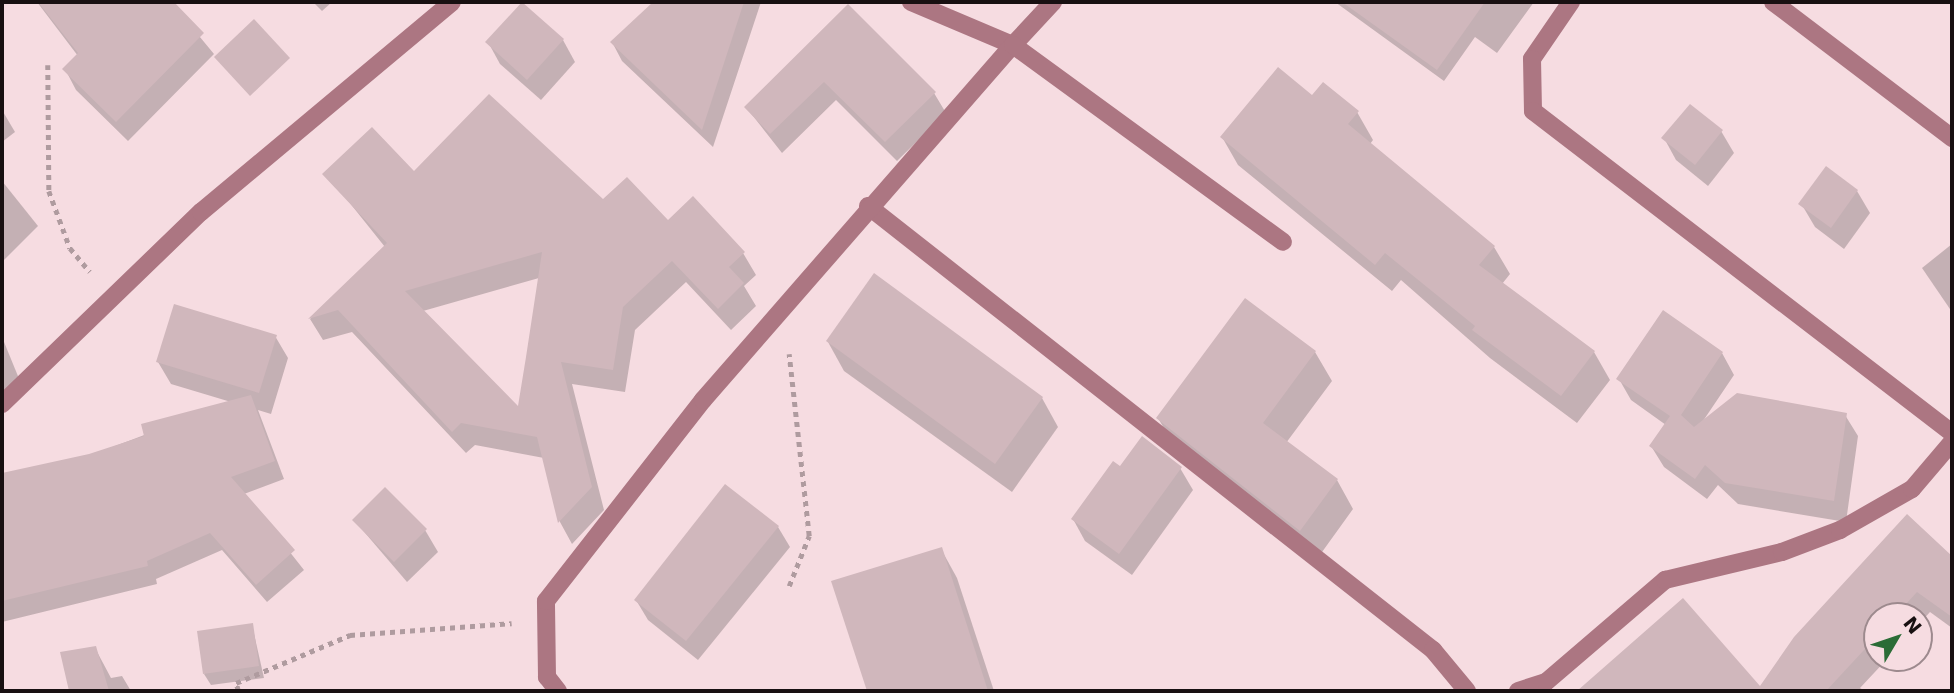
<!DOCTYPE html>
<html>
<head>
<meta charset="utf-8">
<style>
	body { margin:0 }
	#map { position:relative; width:1954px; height:693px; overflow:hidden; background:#f6dce1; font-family:"DejaVu Sans",sans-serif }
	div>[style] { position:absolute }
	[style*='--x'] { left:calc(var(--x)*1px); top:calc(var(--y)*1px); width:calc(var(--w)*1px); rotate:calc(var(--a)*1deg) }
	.shadow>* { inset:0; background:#0003 }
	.building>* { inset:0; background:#d0b7bc }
	.path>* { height:4.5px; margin-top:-2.25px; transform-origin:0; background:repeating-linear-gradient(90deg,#af9b9f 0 5px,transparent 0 10px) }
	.street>* { height:18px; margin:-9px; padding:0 9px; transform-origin:9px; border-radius:9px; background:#ac7682 }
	span { translate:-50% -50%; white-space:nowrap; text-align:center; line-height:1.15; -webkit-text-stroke:5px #f6dce1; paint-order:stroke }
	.frame { position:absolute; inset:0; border:4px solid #181011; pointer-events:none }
	.north { position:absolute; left:1863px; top:602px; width:70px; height:70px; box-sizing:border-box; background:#f6dce1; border:2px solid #9d8a8e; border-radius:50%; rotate:51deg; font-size:19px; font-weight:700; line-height:28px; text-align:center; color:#181011 }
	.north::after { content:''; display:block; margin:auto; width:24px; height:32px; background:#2b6c36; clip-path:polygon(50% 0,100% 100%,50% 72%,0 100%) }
</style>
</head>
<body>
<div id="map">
	<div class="shadow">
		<div style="clip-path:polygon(37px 2px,171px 2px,214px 54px,128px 141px,76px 90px,65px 69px,78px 56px)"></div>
		<div style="clip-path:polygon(313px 2px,332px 2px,322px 11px)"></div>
		<div style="clip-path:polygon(656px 2px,693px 2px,703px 13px,707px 2px,761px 2px,713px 147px,622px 61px,612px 42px)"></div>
		<div style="clip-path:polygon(1335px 2px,1534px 2px,1497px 53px,1475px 37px,1444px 81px)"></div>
		<div style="clip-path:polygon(848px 7px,934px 93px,946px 113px,897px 161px,836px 100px,782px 153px,746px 107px)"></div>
		<div style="clip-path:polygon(563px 40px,575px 62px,541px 100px,500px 64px,488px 42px)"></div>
		<div style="clip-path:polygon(1313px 98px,1357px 112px,1373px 140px,1370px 144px,1494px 247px,1510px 274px,1502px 284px,1594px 352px,1610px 380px,1577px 423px,1490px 358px,1401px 280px,1392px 291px,1238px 165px,1222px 137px)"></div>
		<div style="clip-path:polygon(2px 110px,15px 132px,2px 142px)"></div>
		<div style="clip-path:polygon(1721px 131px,1734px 153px,1708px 186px,1676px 160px,1664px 138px)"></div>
		<div style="clip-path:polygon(evenodd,414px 173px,603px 201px,743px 253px,756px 275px,744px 286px,756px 306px,731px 330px,686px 282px,635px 330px,625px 392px,572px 384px,604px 510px,572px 544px,560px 522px,544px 458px,475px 445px,466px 453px,352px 332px,323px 340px,310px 319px,385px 247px,341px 192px,414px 173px,539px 278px,519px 410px,423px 311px,539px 278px)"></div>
		<div style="clip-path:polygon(2px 181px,38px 226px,2px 262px)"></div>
		<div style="clip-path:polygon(1857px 191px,1870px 213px,1844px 249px,1815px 227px,1802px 205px)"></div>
		<div style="clip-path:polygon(1952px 244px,1952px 312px,1922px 268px)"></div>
		<div style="clip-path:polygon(275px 336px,288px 358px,271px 414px,258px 410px,284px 479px,244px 494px,304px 570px,267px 602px,222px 550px,156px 579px,157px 584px,2px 622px,2px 551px,8px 549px,2px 475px,89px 456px,231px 402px,171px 384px,158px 362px)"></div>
		<div style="clip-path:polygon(2px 337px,22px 386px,2px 395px)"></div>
		<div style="clip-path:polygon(828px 342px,1042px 398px,1058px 427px,1012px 492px,844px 371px)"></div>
		<div style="clip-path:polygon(1315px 352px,1332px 381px,1286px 443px,1337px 480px,1353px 509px,1317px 559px,1175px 447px,1158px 418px)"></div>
		<div style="clip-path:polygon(1722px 353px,1734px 375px,1703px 421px,1845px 415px,1858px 436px,1846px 522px,1738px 504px,1718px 485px,1707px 499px,1664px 467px,1651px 446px,1666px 425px,1631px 400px,1619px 379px)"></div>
		<div style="clip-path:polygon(1120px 468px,1180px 468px,1193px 490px,1132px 575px,1085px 541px,1073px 519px)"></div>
		<div style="clip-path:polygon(725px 486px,778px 527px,790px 547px,698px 660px,648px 620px,636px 600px)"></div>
		<div style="clip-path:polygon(1907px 517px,1952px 558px,1952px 628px,1930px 612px,1919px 624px,1919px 616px,1877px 616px,1877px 658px,1888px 658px,1860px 688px,1865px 691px,1611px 691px,1601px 673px,1759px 691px)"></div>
		<div style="clip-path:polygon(354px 520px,425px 530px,438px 552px,407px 582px)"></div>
		<div style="clip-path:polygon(941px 549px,957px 578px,994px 691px,868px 691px,833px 582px)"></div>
		<div style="clip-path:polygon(252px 625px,264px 678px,211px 685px,204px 674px)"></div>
		<div style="clip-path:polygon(95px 648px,111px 678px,122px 676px,131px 691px,71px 691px,62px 653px)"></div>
	</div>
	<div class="building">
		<div style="clip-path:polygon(38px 2px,174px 2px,204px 33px,116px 122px,62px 69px,78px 53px)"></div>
		<div style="clip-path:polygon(522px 2px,564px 39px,527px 80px,485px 42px)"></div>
		<div style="clip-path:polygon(653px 2px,744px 2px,702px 130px,610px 42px)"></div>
		<div style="clip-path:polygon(1342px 2px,1485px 2px,1437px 70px)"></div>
		<div style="clip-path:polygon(848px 4px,936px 92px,885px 142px,824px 82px,770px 134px,744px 107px)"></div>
		<div style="clip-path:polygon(254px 19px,290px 58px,250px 96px,214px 57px)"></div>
		<div style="clip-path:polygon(1278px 67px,1312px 95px,1323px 82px,1359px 111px,1348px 124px,1495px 246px,1479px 265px,1595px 351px,1561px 396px,1472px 330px,1475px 326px,1385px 253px,1375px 265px,1220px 137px)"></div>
		<div style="clip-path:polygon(evenodd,489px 94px,603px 199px,627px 177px,668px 220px,693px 196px,745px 252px,729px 267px,744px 283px,718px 309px,672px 261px,623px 307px,613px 370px,561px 362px,592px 487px,558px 523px,537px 437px,461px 423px,452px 432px,338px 310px,308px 319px,387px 243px,322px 174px,372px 127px,414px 171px,489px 94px,542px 252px,526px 357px,518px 406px,405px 291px,542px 252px)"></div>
		<div style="clip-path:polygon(1690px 104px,1723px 130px,1695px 165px,1661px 138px)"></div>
		<div style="clip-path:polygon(1826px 166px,1858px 190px,1831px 228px,1798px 204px)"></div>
		<div style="clip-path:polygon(874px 273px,1043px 397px,995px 464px,826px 341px)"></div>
		<div style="clip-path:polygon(1245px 298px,1316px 351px,1263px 423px,1338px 479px,1300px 531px,1156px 418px)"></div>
		<div style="clip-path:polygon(174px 304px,277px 335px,259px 393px,156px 362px)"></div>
		<div style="clip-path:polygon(1663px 310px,1723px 352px,1681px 415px,1694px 427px,1737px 393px,1847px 413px,1834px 501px,1725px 483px,1705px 465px,1695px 479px,1649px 446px,1670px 416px,1616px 379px)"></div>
		<div style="clip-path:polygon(251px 395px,275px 461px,231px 477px,295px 550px,256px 585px,210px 533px,147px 561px,148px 566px,2px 601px,2px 473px,89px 454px,144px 436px,141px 424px)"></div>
		<div style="clip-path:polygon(1142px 436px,1182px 467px,1119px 554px,1071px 519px,1113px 461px,1120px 466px)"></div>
		<div style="clip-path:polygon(725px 484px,779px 526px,686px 641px,634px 600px)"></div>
		<div style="clip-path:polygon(385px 487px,427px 529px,394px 562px,352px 520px)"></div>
		<div style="clip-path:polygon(1907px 514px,1952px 556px,1952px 617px,1917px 592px,1895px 616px,1877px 616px,1877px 636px,1826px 691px,1577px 691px,1683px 598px,1760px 686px,1794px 637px)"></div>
		<div style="clip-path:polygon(942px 547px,988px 691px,867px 691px,831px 581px)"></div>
		<div style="clip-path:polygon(253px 623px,259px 666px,203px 674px,197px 631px)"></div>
		<div style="clip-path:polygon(96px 646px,109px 691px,69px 691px,60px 652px)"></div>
	</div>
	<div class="path">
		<div style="--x:48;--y:65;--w:126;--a:89.5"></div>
		<div style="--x:49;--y:191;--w:61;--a:69.8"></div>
		<div style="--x:70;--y:248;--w:31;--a:50"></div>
		<div style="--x:789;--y:586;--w:54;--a:-68.2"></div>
		<div style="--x:809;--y:536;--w:183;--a:-96.3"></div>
		<div style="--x:238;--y:691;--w:8;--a:-104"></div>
		<div style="--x:236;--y:683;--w:124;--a:-22.8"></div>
		<div style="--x:350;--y:635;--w:162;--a:-4.2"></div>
	</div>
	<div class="street">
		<div style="--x:911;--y:2;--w:111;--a:22.9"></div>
		<div style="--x:1013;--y:45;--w:59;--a:-47.1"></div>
		<div style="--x:1571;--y:2;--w:69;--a:124.4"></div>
		<div style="--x:1532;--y:59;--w:52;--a:88.9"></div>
		<div style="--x:1533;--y:111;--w:528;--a:37.54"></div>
		<div style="--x:1773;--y:2;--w:225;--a:37.2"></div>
		<div style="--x:868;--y:206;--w:719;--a:38.16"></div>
		<div style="--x:1433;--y:650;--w:53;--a:50.3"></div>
		<div style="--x:2;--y:404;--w:277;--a:-44"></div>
		<div style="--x:201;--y:212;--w:327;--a:-39.9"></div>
		<div style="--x:558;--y:691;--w:18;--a:-128"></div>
		<div style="--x:547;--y:677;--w:76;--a:-90.8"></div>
		<div style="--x:546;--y:601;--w:255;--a:-52"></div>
		<div style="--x:703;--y:400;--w:471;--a:-48.9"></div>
		<div style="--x:1013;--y:45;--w:334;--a:36.1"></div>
		<div style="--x:1518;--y:691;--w:29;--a:-18"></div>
		<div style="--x:1546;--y:682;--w:157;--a:-40.6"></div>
		<div style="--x:1665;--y:580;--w:120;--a:-13.5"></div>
		<div style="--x:1782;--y:552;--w:62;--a:-20.8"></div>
		<div style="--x:1840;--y:530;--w:83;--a:-29.7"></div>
		<div style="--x:1912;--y:489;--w:62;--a:-49.6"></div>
	</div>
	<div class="frame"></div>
	<div class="north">N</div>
</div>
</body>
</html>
